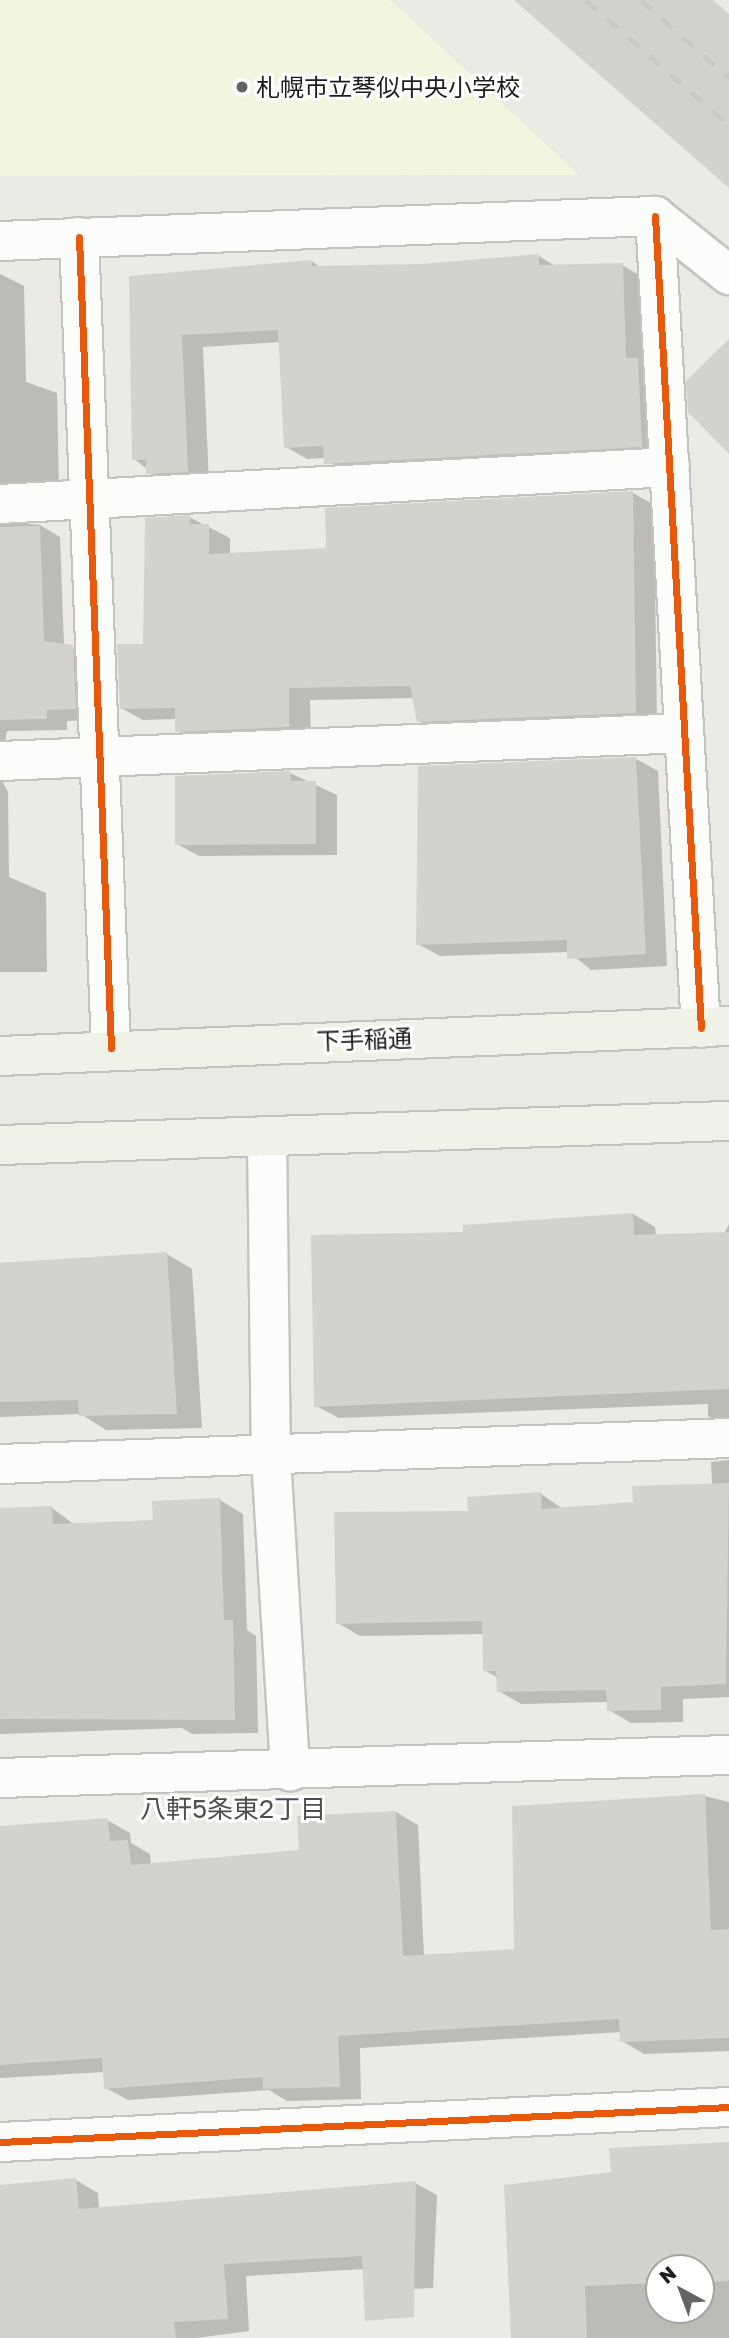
<!DOCTYPE html>
<html>
<head>
<meta charset="utf-8">
<style>
	body { margin:0 }
	#map { position:relative; width:729px; height:2338px; overflow:hidden; background:#ebeae4; font-family:"Golos Text","Noto Sans JP",sans-serif }
	div>[style] { position:absolute }
	[style*='--x'] { left:calc(var(--x)*1px); top:calc(var(--y)*1px); width:calc(var(--w)*1px); rotate:calc(var(--a)*1deg) }
	.education>* { inset:0; background:#f2f6de }
	.shadow>* { inset:0; background:#0003 }
	.building>* { inset:0; background:#d4d2cc }
	.roads { filter:drop-shadow(2px 0 #c3c3c0) drop-shadow(-2px 0 #c3c3c0) drop-shadow(0 2px #c3c3c0) drop-shadow(0 -2px #c3c3c0) }
	.street>* { height:38px; margin:-19px; padding:0 19px; transform-origin:19px; border-radius:19px; background:#fcfcfb }
	.secondary>* { height:38px; margin:-19px; padding:0 19px; transform-origin:19px; border-radius:19px; background:#f0f2e8 }
	.rail>* { height:5px; margin-top:-2.5px; transform-origin:0; background:repeating-linear-gradient(90deg,#c9c9c8 0 14px,transparent 0 28px) }
	.cycleway>* { height:7px; margin:-3.5px; padding:0 3.5px; transform-origin:3.5px; border-radius:3.5px; background:#e8590c }
	.dots>* { width:19px; height:19px; translate:-50% -50%; box-sizing:border-box; border:4px solid #fff; border-radius:50% }
	span { translate:-50% -50%; white-space:nowrap; text-align:center; line-height:1.15; -webkit-text-stroke:6px #fff; paint-order:stroke }
	.poi-label { font-size:24px; color:#1c1c1c }
	.left { translate:0 -50%; text-align:left }
	.street-label { font-size:24px; color:#1c1c1c }
	.neighbourhood-label { font-size:26px; color:#4f4f4f }
	.north { position:absolute; left:645px; top:2254px; width:70px; height:70px; box-sizing:border-box; background:#fff; border:2px solid #a4a4a4; border-radius:50%; rotate:319deg; font-size:19px; font-weight:700; line-height:28px; text-align:center; color:#1c1c1c }
	.north::after { content:''; display:block; margin:auto; width:24px; height:32px; background:#646462; clip-path:polygon(50% 0,100% 100%,50% 72%,0 100%) }
</style>
</head>
<body>
<div id="map">
	<div class="education">
		<div style="clip-path:polygon(0 0,390px 0,579px 175px,0 176px)"></div>
	</div>
	<div class="shadow">
		<div style="clip-path:polygon(539px 256px,557px 267px,622px 265px,644px 278px,663px 458px,347px 476px,325px 458px,307px 459px,286px 447px,280px 342px,203px 347px,209px 483px,169px 485px,134px 459px,131px 278px,311px 261px,322px 268px,421px 266px)"></div>
		<div style="clip-path:polygon(0 274px,24px 286px,26px 382px,57px 393px,59px 491px,0 515px)"></div>
		<div style="clip-path:polygon(633px 493px,654px 505px,657px 725px,441px 733px,419px 721px,414px 698px,310px 700px,311px 739px,198px 743px,177px 731px,177px 719px,143px 720px,121px 708px,189px 517px,230px 538px,230px 555px,328px 550px)"></div>
		<div style="clip-path:polygon(0 521px,40px 525px,60px 537px,64px 645px,93px 658px,96px 720px,67px 721px,67px 730px,7px 731px,0 770px)"></div>
		<div style="clip-path:polygon(636px 759px,658px 771px,667px 966px,591px 970px,569px 952px,440px 956px,418px 944px)"></div>
		<div style="clip-path:polygon(290px 773px,337px 795px,337px 855px,199px 856px,177px 844px)"></div>
		<div style="clip-path:polygon(0 777px,8px 792px,9px 877px,46px 893px,47px 972px,0 972px)"></div>
		<div style="clip-path:polygon(633px 1214px,655px 1227px,656px 1236px,724px 1234px,729px 1224px,729px 1428px,708px 1416px,708px 1404px,339px 1418px,316px 1406px,465px 1234px)"></div>
		<div style="clip-path:polygon(167px 1254px,192px 1269px,202px 1428px,106px 1430px,81px 1414px,0 1417px,0 1263px)"></div>
		<div style="clip-path:polygon(729px 1460px,729px 1697px,683px 1699px,683px 1722px,631px 1723px,609px 1710px,608px 1702px,521px 1704px,499px 1691px,498px 1678px,484px 1670px,484px 1634px,360px 1636px,338px 1623px,469px 1513px,541px 1494px,563px 1509px,635px 1503px,712px 1485px,711px 1462px)"></div>
		<div style="clip-path:polygon(220px 1500px,243px 1514px,247px 1630px,256px 1636px,258px 1733px,192px 1734px,182px 1728px,0 1734px,0 1509px,52px 1508px,75px 1525px,155px 1521px)"></div>
		<div style="clip-path:polygon(705px 1796px,729px 1802px,729px 2051px,644px 2054px,622px 2041px,621px 2032px,360px 2048px,361px 2099px,287px 2101px,269px 2090px,128px 2100px,106px 2088px,105px 2072px,0 2078px,0 1828px,107px 1820px,130px 1833px,131px 1843px,150px 1854px,151px 1865px,300px 1852px,396px 1812px,418px 1825px,424px 1957px,516px 1951px)"></div>
		<div style="clip-path:polygon(evenodd,729px 2155px,729px 2338px,513px 2338px,612px 2174px,729px 2155px,659px 2268px,701px 2268px,701px 2310px,659px 2310px,659px 2268px)"></div>
		<div style="clip-path:polygon(76px 2180px,98px 2193px,99px 2209px,415px 2183px,437px 2195px,433px 2288px,386px 2290px,364px 2269px,246px 2276px,249px 2331px,196px 2338px,0 2338px,0 2186px)"></div>
	</div>
	<div class="building">
		<div style="clip-path:polygon(514px 0,713px 0,729px 14px,729px 188px)"></div>
		<div style="clip-path:polygon(539px 254px,539px 265px,623px 263px,626px 358px,638px 358px,642px 447px,324px 464px,323px 446px,284px 448px,278px 330px,182px 335px,188px 472px,146px 474px,146px 460px,132px 460px,129px 276px,312px 260px,312px 266px,421px 264px)"></div>
		<div style="clip-path:polygon(729px 339px,729px 454px,688px 412px,686px 381px)"></div>
		<div style="clip-path:polygon(633px 491px,636px 713px,417px 722px,410px 686px,289px 688px,289px 727px,175px 732px,175px 708px,120px 709px,117px 644px,143px 644px,145px 518px,190px 515px,190px 524px,209px 524px,209px 554px,326px 548px,325px 508px)"></div>
		<div style="clip-path:polygon(40px 526px,44px 641px,73px 645px,76px 709px,47px 710px,47px 719px,0 720px,0 527px)"></div>
		<div style="clip-path:polygon(636px 757px,646px 954px,567px 959px,567px 940px,416px 945px,418px 766px)"></div>
		<div style="clip-path:polygon(290px 771px,291px 781px,316px 781px,316px 844px,175px 845px,175px 776px)"></div>
		<div style="clip-path:polygon(633px 1213px,634px 1235px,729px 1232px,729px 1389px,314px 1407px,311px 1235px,463px 1232px,463px 1225px)"></div>
		<div style="clip-path:polygon(167px 1252px,177px 1414px,79px 1416px,78px 1400px,0 1402px,0 1263px)"></div>
		<div style="clip-path:polygon(729px 1483px,726px 1684px,661px 1687px,661px 1710px,607px 1711px,606px 1690px,497px 1692px,496px 1671px,483px 1671px,482px 1621px,336px 1624px,334px 1512px,468px 1511px,467px 1497px,541px 1492px,542px 1509px,633px 1502px,632px 1486px)"></div>
		<div style="clip-path:polygon(220px 1498px,224px 1620px,233px 1620px,235px 1720px,0 1719px,0 1508px,52px 1506px,53px 1524px,153px 1520px,152px 1501px)"></div>
		<div style="clip-path:polygon(705px 1794px,711px 1930px,729px 1929px,729px 2038px,620px 2042px,619px 2019px,338px 2036px,340px 2087px,263px 2089px,263px 2077px,104px 2089px,102px 2058px,0 2065px,0 1826px,108px 1818px,110px 1841px,128px 1840px,131px 1865px,299px 1850px,297px 1816px,396px 1811px,403px 1956px,514px 1949px,512px 1806px)"></div>
		<div style="clip-path:polygon(729px 2142px,729px 2281px,701px 2282px,701px 2268px,659px 2268px,659px 2283px,585px 2286px,587px 2338px,511px 2338px,504px 2185px,611px 2172px,609px 2148px)"></div>
		<div style="clip-path:polygon(76px 2178px,79px 2209px,416px 2181px,414px 2317px,365px 2321px,362px 2256px,224px 2264px,228px 2319px,174px 2322px,176px 2338px,0 2338px,0 2185px)"></div>
	</div>
	<div class="roads">
		<div class="street">
			<div style="--x:655;--y:216;--w:813;--a:86.76"></div>
			<div style="--x:79;--y:237;--w:812;--a:87.74"></div>
			<div style="--x:0;--y:241;--w:655;--a:-2.19"></div>
			<div style="--x:655;--y:216;--w:95;--a:38.6"></div>
			<div style="--x:0;--y:504;--w:671;--a:-3.16"></div>
			<div style="--x:0;--y:761;--w:685;--a:-2.34"></div>
			<div style="--x:267;--y:1137;--w:320;--a:89.3"></div>
			<div style="--x:271;--y:1457;--w:315;--a:86.5"></div>
			<div style="--x:0;--y:1464;--w:729;--a:-2.04"></div>
			<div style="--x:0;--y:1778;--w:729;--a:-1.81"></div>
			<div style="--x:0;--y:2142;--w:730;--a:-2.75"></div>
		</div>
		<div class="secondary">
			<div style="--x:0;--y:1056;--w:730;--a:-2.36"></div>
			<div style="--x:0;--y:1145;--w:729;--a:-1.89"></div>
		</div>
	</div>
	<div class="rail">
		<div style="--x:586;--y:0;--w:190;--a:41.2"></div>
		<div style="--x:641;--y:0;--w:118;--a:41.6"></div>
	</div>
	<div class="cycleway">
		<div style="--x:655;--y:216;--w:813;--a:86.76"></div>
		<div style="--x:79;--y:237;--w:812;--a:87.74"></div>
		<div style="--x:0;--y:2142;--w:730;--a:-2.75"></div>
	</div>
	<div class="dots">
		<div style="left:242px;top:87px;background:#646462"></div>
	</div>
	<div class="poi-label">
		<span class="left" style="left:256px;top:87px">札幌市立琴似中央小学校</span>
	</div>
	<div class="street-label">
		<span style="left:364px;top:1039px;rotate:-2deg">下手稲通</span>
	</div>
	<div class="neighbourhood-label">
		<span style="left:233px;top:1809px">八軒5条東2丁目</span>
	</div>
	<div class="north">N</div>
</div>
</body>
</html>
